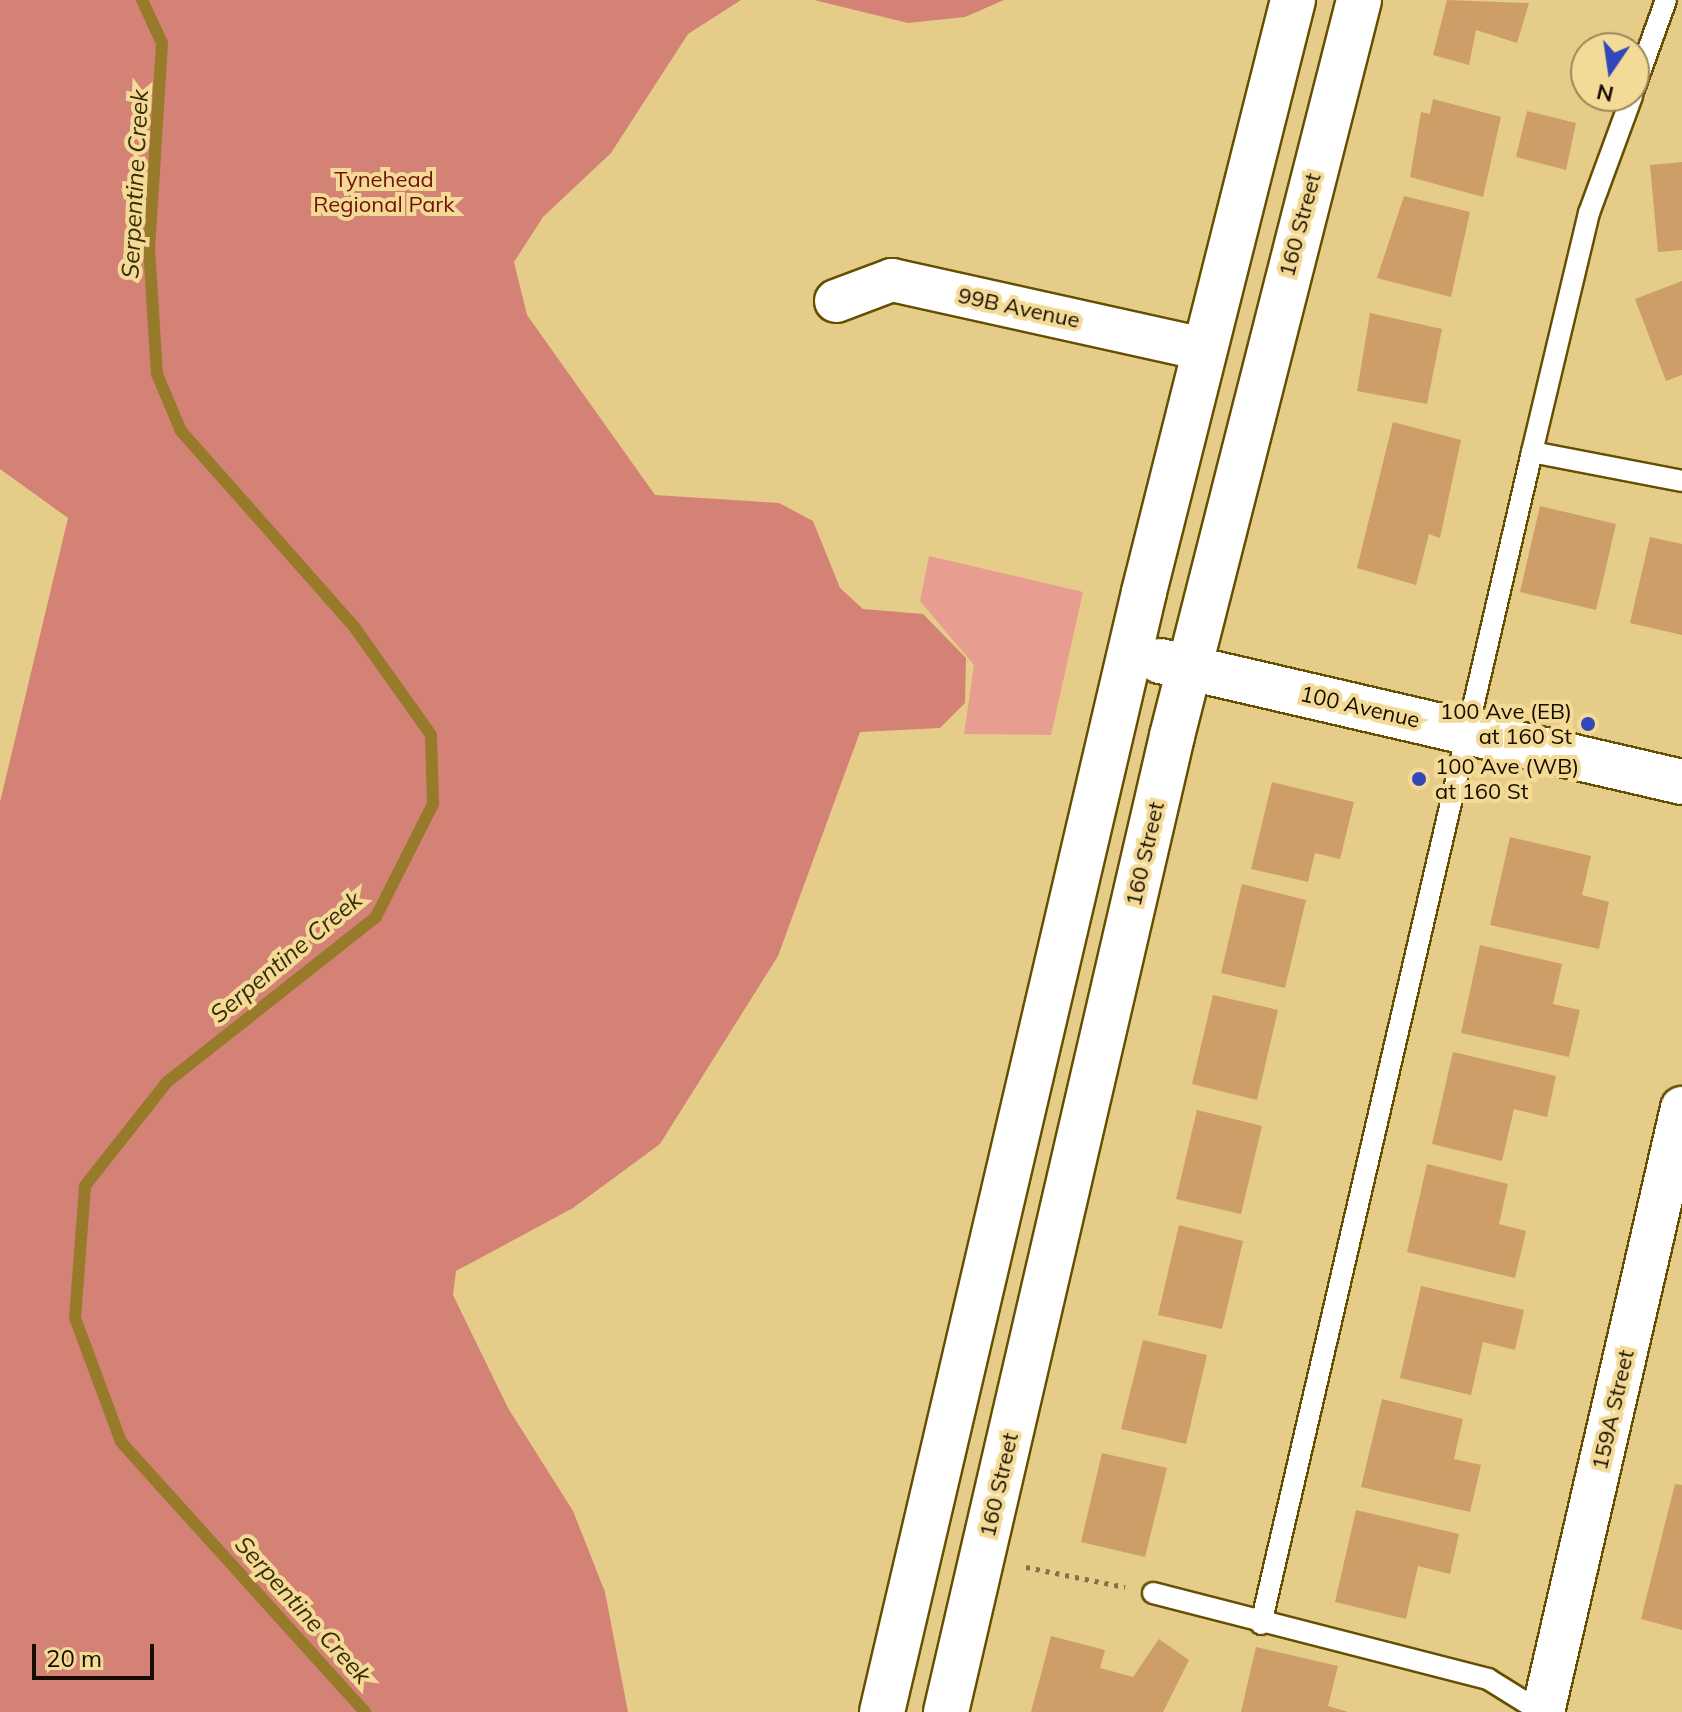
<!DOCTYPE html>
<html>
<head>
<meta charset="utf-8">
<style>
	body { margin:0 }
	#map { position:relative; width:1682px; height:1712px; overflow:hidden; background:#e6cc89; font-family:Mulish,sans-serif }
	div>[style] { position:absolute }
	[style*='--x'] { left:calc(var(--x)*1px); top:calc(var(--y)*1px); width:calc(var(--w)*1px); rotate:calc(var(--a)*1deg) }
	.green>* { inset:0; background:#e89d91 }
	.forest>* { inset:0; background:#d48276 }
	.stream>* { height:12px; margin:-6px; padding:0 6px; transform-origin:6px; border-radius:6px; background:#977b2b }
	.building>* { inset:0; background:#cd9e68 }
	.path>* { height:5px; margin-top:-2.5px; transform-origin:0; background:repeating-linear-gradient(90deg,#837148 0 4px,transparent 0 10px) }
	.roads { filter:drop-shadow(2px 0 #664f00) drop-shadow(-2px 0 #664f00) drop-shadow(0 2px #664f00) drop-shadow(0 -2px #664f00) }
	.lane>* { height:20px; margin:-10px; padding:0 10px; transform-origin:10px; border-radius:10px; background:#fff }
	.street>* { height:42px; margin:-21px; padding:0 21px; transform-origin:21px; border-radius:21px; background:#fff }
	.secondary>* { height:44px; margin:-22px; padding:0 22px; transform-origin:22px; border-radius:22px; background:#fff }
	.dots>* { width:22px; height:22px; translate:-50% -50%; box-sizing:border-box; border:4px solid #f3da96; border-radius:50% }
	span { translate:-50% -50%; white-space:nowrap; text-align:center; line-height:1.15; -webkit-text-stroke:8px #f3da96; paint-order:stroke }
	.park-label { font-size:22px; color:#74110a }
	.street-label { font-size:22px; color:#160d00 }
	.poi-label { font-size:22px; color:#160d00 }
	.right { translate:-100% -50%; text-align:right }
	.left { translate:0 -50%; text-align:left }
	.water-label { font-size:24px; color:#382c08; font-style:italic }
	.north { position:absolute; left:1570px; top:32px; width:80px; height:80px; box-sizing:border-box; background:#f3da96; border:2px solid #9b885a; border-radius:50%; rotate:193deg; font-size:22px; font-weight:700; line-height:32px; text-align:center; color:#160d00 }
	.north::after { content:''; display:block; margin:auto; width:28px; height:36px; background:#3248b9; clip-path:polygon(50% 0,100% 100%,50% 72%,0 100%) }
	.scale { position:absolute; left:32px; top:1644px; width:122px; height:36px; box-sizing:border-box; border:4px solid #160d00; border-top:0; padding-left:10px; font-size:24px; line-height:28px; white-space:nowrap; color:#160d00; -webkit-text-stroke:6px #f3da96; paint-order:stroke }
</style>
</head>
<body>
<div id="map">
	<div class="green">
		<div style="clip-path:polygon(929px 556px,1083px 592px,1051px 735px,964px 734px,974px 665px,920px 601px)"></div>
	</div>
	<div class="forest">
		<div style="clip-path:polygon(0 0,741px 0,688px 34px,611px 153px,543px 217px,514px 262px,527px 315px,655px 495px,779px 503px,813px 521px,840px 588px,863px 609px,923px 614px,966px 658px,965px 703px,940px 728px,860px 732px,778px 956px,660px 1144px,573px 1208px,456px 1271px,453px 1295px,508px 1408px,573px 1511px,605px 1592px,628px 1712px,0 1712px,0 802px,68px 518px,0 469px)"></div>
		<div style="clip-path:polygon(814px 0,1004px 0,965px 17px,908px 23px)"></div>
	</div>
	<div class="stream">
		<div style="--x:142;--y:0;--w:47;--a:65.1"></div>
		<div style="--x:162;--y:43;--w:204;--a:93.6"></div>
		<div style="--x:149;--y:247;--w:127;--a:86.4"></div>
		<div style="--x:157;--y:374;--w:62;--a:67.2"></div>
		<div style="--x:181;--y:431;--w:263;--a:48.5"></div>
		<div style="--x:355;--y:628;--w:131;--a:54.6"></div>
		<div style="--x:431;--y:735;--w:69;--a:88.3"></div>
		<div style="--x:433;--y:804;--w:127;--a:116.8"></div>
		<div style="--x:376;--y:917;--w:266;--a:141.7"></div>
		<div style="--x:167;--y:1082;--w:132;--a:128.3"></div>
		<div style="--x:85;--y:1186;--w:132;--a:94.3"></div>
		<div style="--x:75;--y:1318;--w:132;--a:69.6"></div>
		<div style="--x:121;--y:1442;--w:364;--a:47.9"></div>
	</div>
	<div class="building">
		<div style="clip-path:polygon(1447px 0,1529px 3px,1517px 43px,1476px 30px,1469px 65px,1433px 55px)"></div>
		<div style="clip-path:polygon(1433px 99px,1501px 117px,1483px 197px,1410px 177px,1421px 112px,1430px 114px)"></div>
		<div style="clip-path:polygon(1527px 111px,1576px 123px,1566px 170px,1516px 157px)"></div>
		<div style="clip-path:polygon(1682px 162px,1682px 250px,1658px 252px,1650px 165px)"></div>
		<div style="clip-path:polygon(1404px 196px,1470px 212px,1451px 297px,1377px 278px)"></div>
		<div style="clip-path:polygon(1682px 281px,1682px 375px,1666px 381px,1635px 299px)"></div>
		<div style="clip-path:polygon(1370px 313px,1442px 329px,1427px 404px,1357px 391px)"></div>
		<div style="clip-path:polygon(1393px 422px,1461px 440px,1440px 538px,1429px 534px,1416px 585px,1357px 568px)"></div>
		<div style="clip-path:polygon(1540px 506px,1616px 524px,1596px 610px,1520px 592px)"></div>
		<div style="clip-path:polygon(1650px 537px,1682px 544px,1682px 635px,1630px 623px)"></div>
		<div style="clip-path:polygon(1272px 782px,1354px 802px,1340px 859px,1315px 853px,1308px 882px,1251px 869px)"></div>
		<div style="clip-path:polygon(1510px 837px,1591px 856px,1582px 895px,1609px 902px,1599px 949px,1490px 925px)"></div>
		<div style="clip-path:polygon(1242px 884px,1306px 900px,1285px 988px,1221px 973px)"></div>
		<div style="clip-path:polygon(1480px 945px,1562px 964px,1553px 1004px,1580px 1010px,1569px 1057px,1461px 1033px)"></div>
		<div style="clip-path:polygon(1213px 995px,1278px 1010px,1257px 1100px,1192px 1084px)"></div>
		<div style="clip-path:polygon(1453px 1052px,1556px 1076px,1547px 1117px,1514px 1109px,1502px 1161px,1432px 1144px)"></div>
		<div style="clip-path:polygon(1197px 1110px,1262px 1126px,1241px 1214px,1176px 1199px)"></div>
		<div style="clip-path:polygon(1427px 1164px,1508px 1184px,1499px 1224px,1526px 1231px,1515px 1278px,1407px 1252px)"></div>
		<div style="clip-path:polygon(1179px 1225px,1243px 1241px,1222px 1329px,1158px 1315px)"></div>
		<div style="clip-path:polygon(1421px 1286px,1524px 1310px,1515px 1350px,1483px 1342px,1471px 1395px,1400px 1378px)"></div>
		<div style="clip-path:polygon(1143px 1340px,1207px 1355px,1186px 1444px,1121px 1429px)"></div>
		<div style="clip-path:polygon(1382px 1399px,1463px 1419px,1454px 1459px,1481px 1465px,1470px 1512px,1361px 1487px)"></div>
		<div style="clip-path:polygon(1102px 1453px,1167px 1468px,1145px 1557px,1081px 1542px)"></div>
		<div style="clip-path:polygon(1675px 1484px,1682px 1485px,1682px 1630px,1641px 1619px)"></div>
		<div style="clip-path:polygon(1356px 1510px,1459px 1534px,1450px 1574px,1418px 1566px,1406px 1619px,1335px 1602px)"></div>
		<div style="clip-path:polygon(1051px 1636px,1105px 1650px,1100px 1668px,1133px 1677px,1159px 1639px,1189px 1660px,1163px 1712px,1031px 1712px)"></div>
		<div style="clip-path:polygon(1256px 1647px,1338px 1666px,1328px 1706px,1348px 1712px,1241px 1712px)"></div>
	</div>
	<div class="path">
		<div style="--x:1026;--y:1567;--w:101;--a:11.4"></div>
	</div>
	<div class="roads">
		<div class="lane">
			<div style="--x:1634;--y:89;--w:95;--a:-70.2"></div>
			<div style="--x:1532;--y:452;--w:246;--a:-76.6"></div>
			<div style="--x:1589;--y:213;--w:125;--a:-69.8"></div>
			<div style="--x:1153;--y:1593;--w:346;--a:14.4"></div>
			<div style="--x:1488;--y:1679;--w:62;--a:31.9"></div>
			<div style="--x:1261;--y:1624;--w:1203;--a:-76.98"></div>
			<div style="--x:1532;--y:452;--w:153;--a:10.9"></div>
		</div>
		<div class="street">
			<div style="--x:836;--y:301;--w:60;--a:-20.6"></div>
			<div style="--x:892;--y:280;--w:320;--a:12.5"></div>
			<div style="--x:1543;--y:1712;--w:620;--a:-77.04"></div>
		</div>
		<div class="secondary">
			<div style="--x:1160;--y:661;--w:536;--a:13.05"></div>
			<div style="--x:882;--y:1712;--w:1150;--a:-76.83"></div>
			<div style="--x:1144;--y:592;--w:610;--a:-75.87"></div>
			<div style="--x:946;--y:1712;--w:1002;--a:-76.96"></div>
			<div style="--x:1172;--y:736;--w:759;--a:-75.74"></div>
		</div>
	</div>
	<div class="dots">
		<div style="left:1588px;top:724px;background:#3248b9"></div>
		<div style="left:1419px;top:779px;background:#3248b9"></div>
	</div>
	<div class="park-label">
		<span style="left:384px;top:192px">Tynehead<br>Regional Park</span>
	</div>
	<div class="street-label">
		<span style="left:1300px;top:225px;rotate:-75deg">160 Street</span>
		<span style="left:1019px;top:308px;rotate:12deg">99B Avenue</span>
		<span style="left:1360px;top:707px;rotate:13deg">100 Avenue</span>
		<span style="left:1145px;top:854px;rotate:-77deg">160 Street</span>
		<span style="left:1613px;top:1410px;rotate:-77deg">159A Street</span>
		<span style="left:999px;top:1485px;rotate:-77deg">160 Street</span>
	</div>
	<div class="poi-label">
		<span class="right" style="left:1572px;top:724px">100 Ave (EB)<br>at 160 St</span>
		<span class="left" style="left:1435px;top:779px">100 Ave (WB)<br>at 160 St</span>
	</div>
	<div class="water-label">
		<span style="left:135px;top:184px;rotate:-87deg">Serpentine Creek</span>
		<span style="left:286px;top:957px;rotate:-40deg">Serpentine Creek</span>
		<span style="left:303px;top:1610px;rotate:48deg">Serpentine Creek</span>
	</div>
	<div class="north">N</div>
	<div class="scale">20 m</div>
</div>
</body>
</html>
